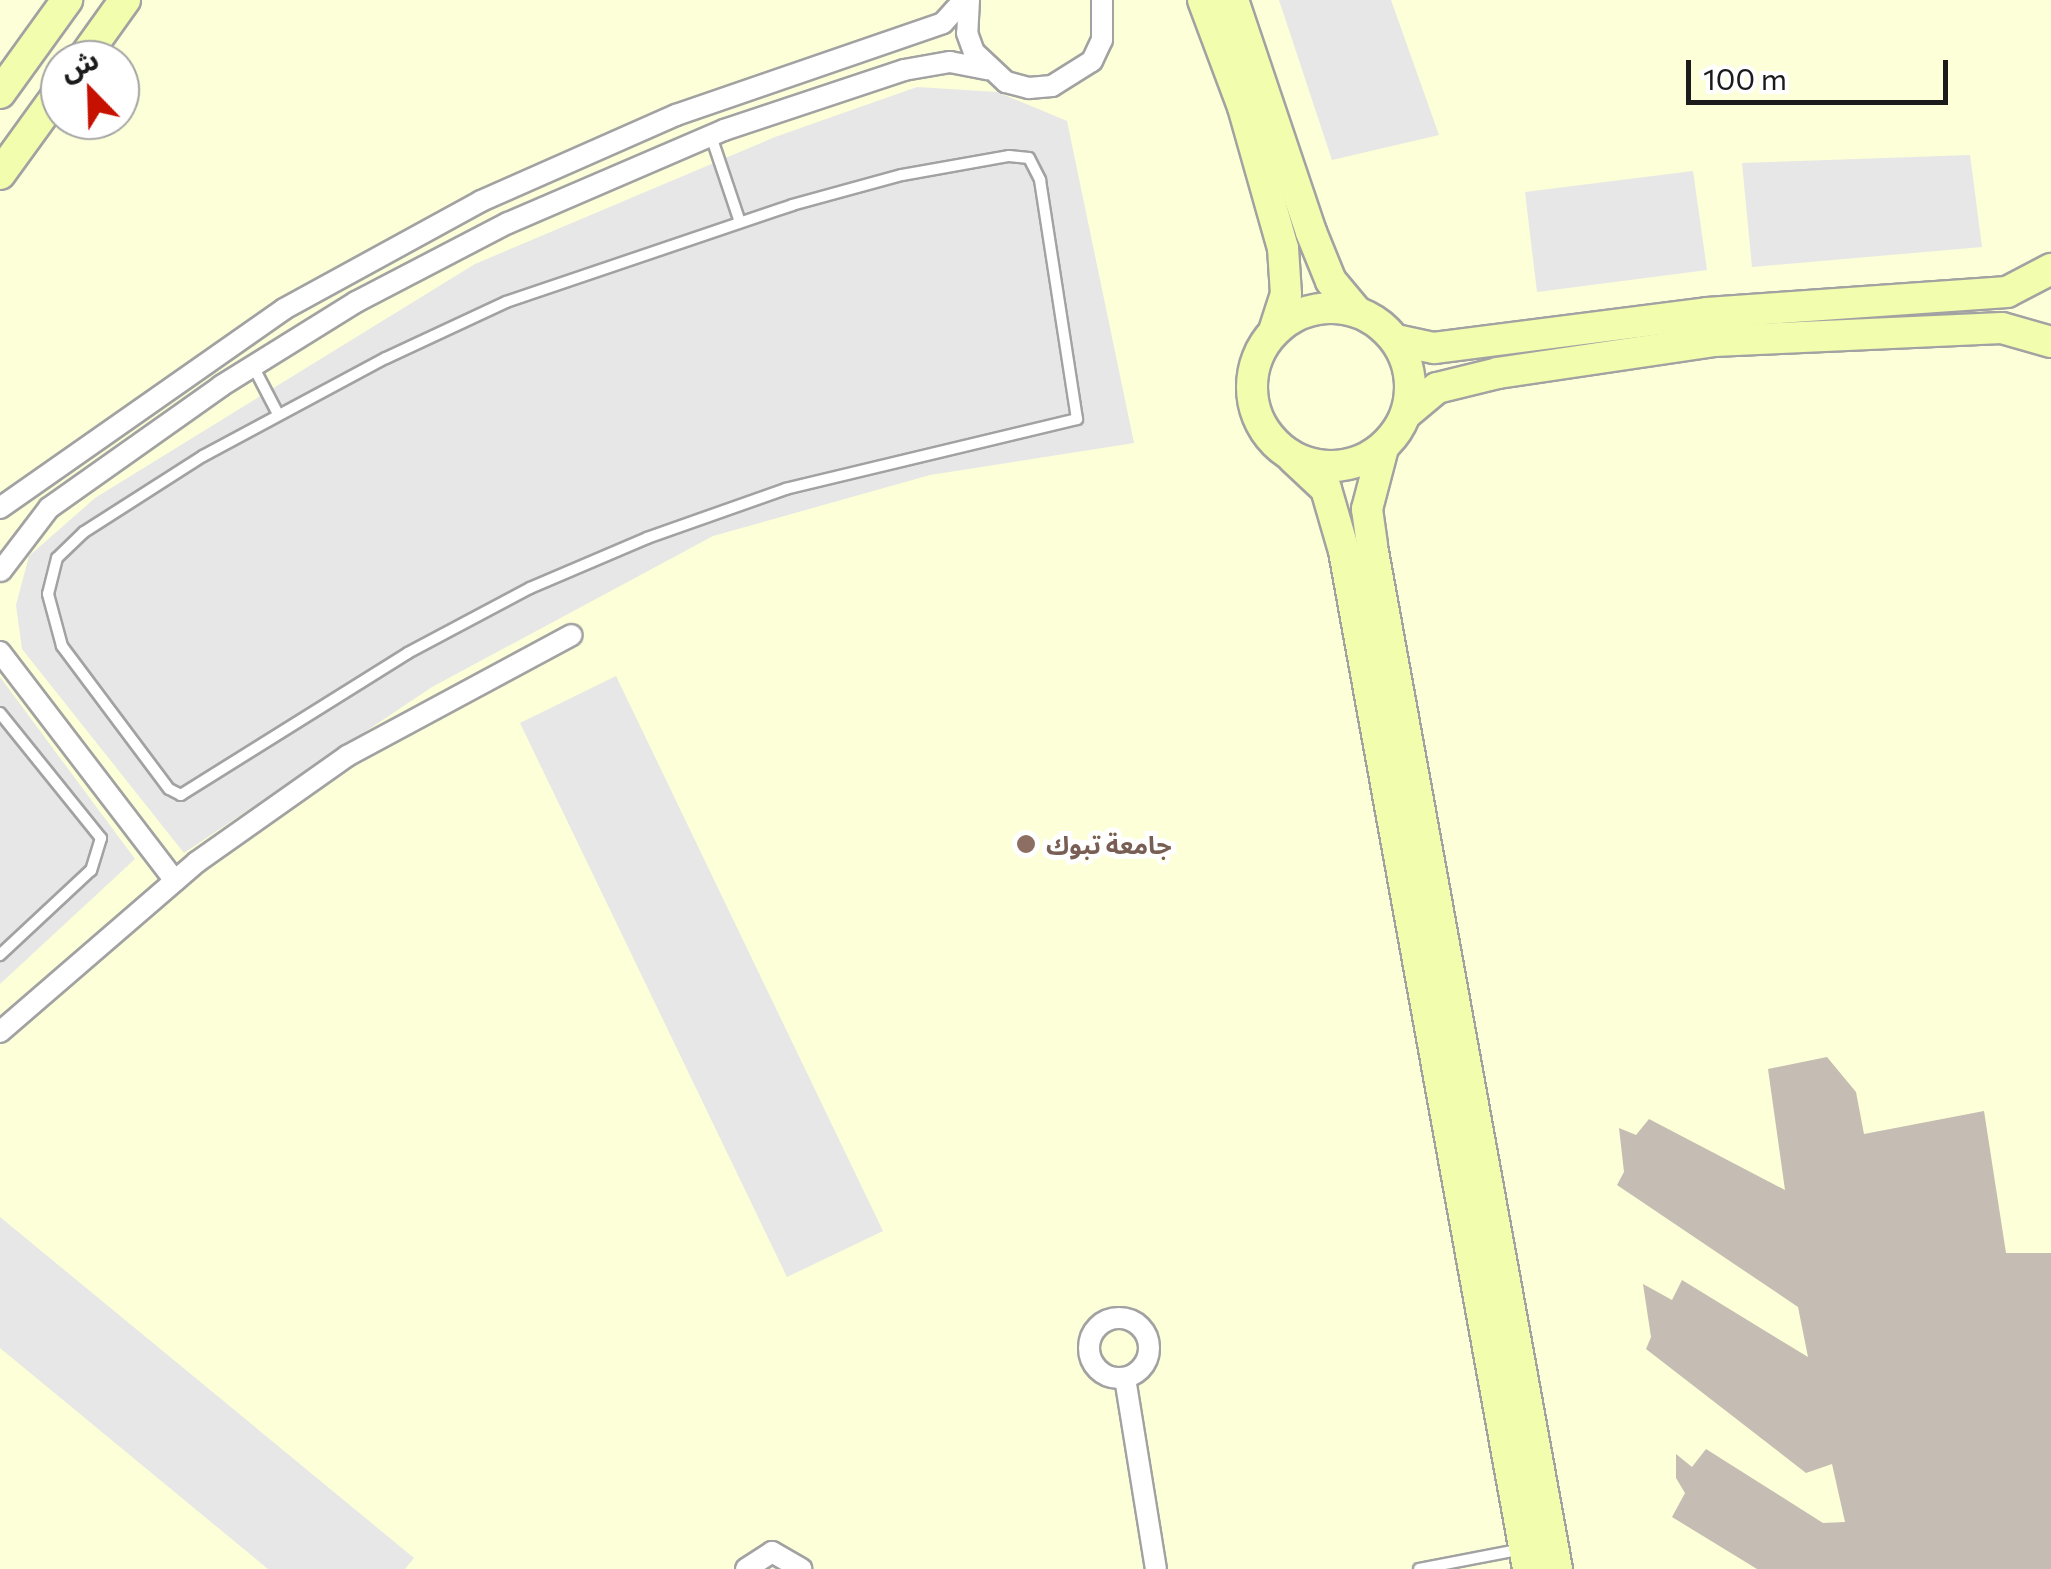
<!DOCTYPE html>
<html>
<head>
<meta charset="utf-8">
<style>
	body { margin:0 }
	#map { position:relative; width:2051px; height:1569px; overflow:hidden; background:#edeadf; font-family:Commissioner,"Noto Sans Arabic",sans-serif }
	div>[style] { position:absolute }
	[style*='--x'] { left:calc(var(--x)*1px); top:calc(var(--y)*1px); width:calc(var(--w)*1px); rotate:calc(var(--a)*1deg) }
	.education>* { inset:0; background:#fcffd7 }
	.parking>* { inset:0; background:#e7e7e7 }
	.building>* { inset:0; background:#c5bcb3 }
	.roads { filter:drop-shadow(2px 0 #a2a2a2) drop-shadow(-2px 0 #a2a2a2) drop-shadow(0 2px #a2a2a2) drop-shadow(0 -2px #a2a2a2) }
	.lane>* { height:10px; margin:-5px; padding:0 5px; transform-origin:5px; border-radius:5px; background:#fff }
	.street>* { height:20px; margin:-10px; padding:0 10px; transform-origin:10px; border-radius:10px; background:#fff }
	.street>.ring { margin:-10px; padding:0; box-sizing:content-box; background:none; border:20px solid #fff; border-radius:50% }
	.secondary>* { height:30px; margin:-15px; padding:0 15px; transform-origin:15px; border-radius:15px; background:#f2fdae }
	.secondary>.ring { margin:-15px; padding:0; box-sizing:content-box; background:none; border:30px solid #f2fdae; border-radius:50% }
	.dots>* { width:28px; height:28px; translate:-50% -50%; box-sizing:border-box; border:5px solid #fff; border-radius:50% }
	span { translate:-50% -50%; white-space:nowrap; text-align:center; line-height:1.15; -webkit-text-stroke:10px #fff; paint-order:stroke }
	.education-label { font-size:25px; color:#785e54; font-weight:700 }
	.left { translate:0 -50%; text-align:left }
	.north { position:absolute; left:40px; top:40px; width:100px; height:100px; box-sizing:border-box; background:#fff; border:2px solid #a4a4a4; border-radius:50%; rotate:337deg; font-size:28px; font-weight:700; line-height:40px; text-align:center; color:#1b1b1b }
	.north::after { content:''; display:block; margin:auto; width:35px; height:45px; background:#c61000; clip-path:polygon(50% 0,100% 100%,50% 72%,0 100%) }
	.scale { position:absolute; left:1686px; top:60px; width:262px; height:45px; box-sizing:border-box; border:5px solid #1b1b1b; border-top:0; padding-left:12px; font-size:30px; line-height:35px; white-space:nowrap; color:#1b1b1b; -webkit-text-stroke:8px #fff; paint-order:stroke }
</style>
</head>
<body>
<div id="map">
	<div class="education">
		<div style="clip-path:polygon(evenodd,0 0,2051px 0,2051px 1569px,0 1569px,0 0,60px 60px,120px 60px,120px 120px,60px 120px,60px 60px)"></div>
	</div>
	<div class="parking">
		<div style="clip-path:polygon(1279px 0,1391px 0,1439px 135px,1332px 160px)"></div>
		<div style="clip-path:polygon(917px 87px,997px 92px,1067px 121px,1134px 443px,930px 475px,713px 536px,432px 687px,184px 853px,22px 649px,16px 605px,29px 556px,95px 498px,475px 264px,775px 137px)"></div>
		<div style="clip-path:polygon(1970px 155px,1982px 247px,1752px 267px,1742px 163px)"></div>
		<div style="clip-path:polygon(1693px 171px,1707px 270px,1537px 292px,1525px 192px)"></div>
		<div style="clip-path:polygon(616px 676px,883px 1231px,787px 1277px,520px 723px)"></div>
		<div style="clip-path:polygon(0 677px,135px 859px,0 984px)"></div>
		<div style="clip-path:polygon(0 1217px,414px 1558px,405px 1569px,268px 1569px,0 1348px)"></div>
	</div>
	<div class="building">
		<div style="clip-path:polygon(1827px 1057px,1856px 1092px,1864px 1134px,1984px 1111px,2006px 1253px,2051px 1253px,2051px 1569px,1757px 1569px,1672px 1517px,1685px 1493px,1676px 1478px,1676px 1454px,1692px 1467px,1706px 1449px,1823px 1523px,1845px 1522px,1832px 1464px,1806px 1473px,1646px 1349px,1651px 1337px,1643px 1284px,1672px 1300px,1682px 1280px,1808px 1357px,1798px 1307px,1617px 1185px,1624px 1172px,1619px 1128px,1636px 1135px,1649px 1119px,1785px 1190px,1768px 1069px)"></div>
	</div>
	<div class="roads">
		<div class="lane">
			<div style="--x:711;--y:136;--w:91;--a:71.4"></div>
			<div style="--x:1009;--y:156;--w:20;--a:6"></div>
			<div style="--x:1029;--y:158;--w:25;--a:63"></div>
			<div style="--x:1040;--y:180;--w:242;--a:81.2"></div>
			<div style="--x:1077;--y:419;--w:299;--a:166.5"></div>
			<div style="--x:786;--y:489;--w:147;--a:160.6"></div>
			<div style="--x:647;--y:538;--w:127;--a:156.9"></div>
			<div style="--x:530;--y:588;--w:138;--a:152"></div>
			<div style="--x:408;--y:653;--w:268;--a:148"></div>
			<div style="--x:181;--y:795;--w:13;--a:-153"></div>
			<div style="--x:169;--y:789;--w:179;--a:-126.8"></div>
			<div style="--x:62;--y:646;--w:54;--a:-105.1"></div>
			<div style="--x:48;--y:594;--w:37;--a:-76"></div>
			<div style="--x:57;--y:558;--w:37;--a:-44"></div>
			<div style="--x:84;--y:532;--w:141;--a:-32.6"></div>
			<div style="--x:203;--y:456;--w:208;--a:-28.2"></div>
			<div style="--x:386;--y:358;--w:132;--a:-25"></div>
			<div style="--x:506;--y:302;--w:302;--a:-18.7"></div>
			<div style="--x:792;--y:205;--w:114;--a:-15.3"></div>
			<div style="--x:902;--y:175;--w:109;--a:-10.1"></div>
			<div style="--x:253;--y:366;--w:54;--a:62.5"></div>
			<div style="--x:0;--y:713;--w:161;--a:51.1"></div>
			<div style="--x:101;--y:838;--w:34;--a:107"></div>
			<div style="--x:91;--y:870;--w:125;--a:137"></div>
			<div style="--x:1419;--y:1569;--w:106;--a:-10.9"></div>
		</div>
		<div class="street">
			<div style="--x:969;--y:0;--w:33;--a:93"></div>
			<div style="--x:967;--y:33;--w:20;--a:70"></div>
			<div style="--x:974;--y:52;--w:44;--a:43.2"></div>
			<div style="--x:1006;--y:82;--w:24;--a:15"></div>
			<div style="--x:1029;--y:88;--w:23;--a:-5"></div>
			<div style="--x:1052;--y:86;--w:47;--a:-32"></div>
			<div style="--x:1092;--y:61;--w:23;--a:-65"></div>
			<div style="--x:1102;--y:40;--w:40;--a:-90"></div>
			<div style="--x:0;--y:508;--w:347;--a:-35"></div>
			<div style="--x:284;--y:309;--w:225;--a:-28.7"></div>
			<div style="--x:481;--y:201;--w:213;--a:-23.8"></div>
			<div style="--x:676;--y:115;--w:282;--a:-19"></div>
			<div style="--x:943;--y:23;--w:31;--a:-48"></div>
			<div style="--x:1;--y:571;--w:79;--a:-52.7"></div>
			<div style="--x:49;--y:508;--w:211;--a:-35.3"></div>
			<div style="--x:221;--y:386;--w:159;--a:-31.9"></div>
			<div style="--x:356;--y:302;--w:171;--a:-27.5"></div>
			<div style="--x:508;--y:223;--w:235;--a:-23.3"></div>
			<div style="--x:724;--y:130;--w:190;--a:-18.4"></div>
			<div style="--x:904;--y:70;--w:47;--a:-9.9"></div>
			<div style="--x:950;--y:62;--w:38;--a:11"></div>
			<div style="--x:0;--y:652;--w:288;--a:52.6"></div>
			<div style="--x:0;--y:1032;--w:260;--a:-40.8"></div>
			<div style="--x:197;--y:862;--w:184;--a:-35.2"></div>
			<div style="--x:347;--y:756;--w:255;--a:-28.3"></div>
			<div class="ring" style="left:1089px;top:1318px;width:40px;height:40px"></div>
			<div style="--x:1125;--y:1378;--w:193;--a:80.8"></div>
			<div style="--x:746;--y:1569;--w:31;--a:-33"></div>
			<div style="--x:772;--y:1552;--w:34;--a:30"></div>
		</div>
		<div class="secondary">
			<div style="--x:1203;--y:0;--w:114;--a:69.5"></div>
			<div style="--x:1243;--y:107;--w:147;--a:74.2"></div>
			<div style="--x:1283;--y:248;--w:46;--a:86.3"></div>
			<div style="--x:1286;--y:294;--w:39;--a:108"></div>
			<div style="--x:1233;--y:0;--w:245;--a:71.4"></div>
			<div style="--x:1311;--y:232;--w:53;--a:67.8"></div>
			<div style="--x:1331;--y:281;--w:40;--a:50"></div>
			<div style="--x:82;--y:60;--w:74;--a:-54.4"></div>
			<div style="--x:0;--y:93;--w:115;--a:-54.2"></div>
			<div style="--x:0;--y:174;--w:102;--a:-54.1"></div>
			<div class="ring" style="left:1252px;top:308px;width:128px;height:128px"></div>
			<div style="--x:1396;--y:340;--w:39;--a:12"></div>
			<div style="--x:1434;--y:348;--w:275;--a:-7.3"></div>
			<div style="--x:1707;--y:313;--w:301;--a:-4"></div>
			<div style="--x:2007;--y:292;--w:50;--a:-27.6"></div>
			<div style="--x:1407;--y:413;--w:39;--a:-40"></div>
			<div style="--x:1437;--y:388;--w:63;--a:-13.8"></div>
			<div style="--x:1498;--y:373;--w:218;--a:-8.4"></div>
			<div style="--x:1714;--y:341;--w:288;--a:-2.6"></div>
			<div style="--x:2002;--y:328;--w:51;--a:15.9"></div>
			<div style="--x:1383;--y:448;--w:63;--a:104.7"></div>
			<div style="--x:1367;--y:509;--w:37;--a:82"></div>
			<div style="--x:1372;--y:546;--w:1040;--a:79.75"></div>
			<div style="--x:1293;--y:458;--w:45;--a:43.2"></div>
			<div style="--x:1326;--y:489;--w:65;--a:73.8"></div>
			<div style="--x:1344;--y:551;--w:1034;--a:79.75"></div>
		</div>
	</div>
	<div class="dots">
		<div style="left:1026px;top:844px;background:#8d6e63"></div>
	</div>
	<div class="education-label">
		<span class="left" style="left:1046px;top:844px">جامعة تبوك</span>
	</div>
	<div class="north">ش</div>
	<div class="scale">100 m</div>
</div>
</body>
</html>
